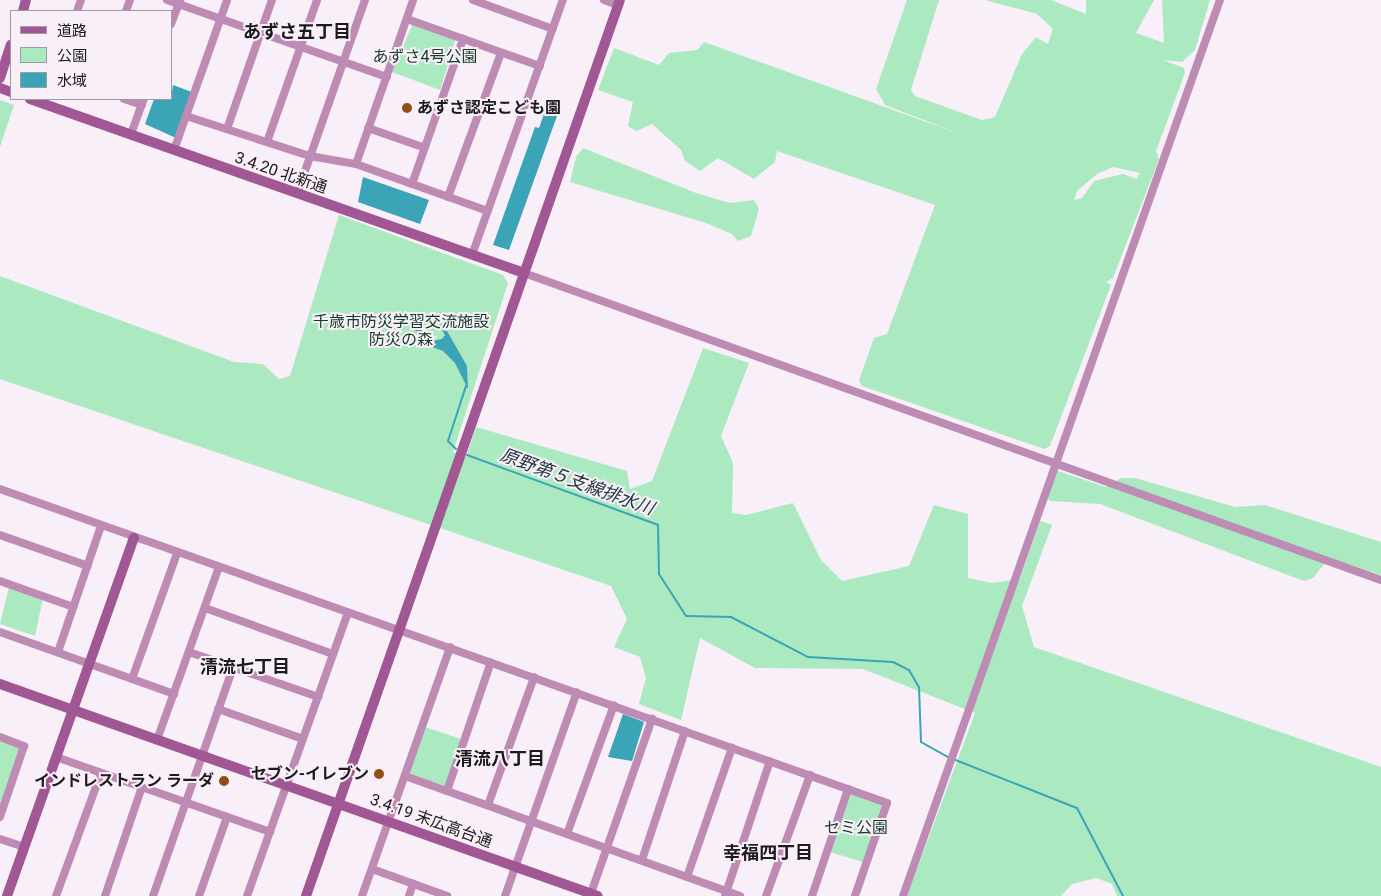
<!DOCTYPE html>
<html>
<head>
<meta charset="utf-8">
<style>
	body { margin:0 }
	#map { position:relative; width:1381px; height:896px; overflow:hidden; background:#f8eff8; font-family:Roboto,"Noto Sans JP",sans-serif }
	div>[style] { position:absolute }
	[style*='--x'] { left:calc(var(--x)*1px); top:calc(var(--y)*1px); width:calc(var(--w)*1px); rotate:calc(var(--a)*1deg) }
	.green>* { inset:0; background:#abe9c0 }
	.water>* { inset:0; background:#3ca4b7 }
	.stream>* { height:2px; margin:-1px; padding:0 1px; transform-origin:1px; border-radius:1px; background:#3ca4b7 }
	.street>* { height:8px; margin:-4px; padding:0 4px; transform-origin:4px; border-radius:4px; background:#bd8bb3 }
	.secondary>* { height:10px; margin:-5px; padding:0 5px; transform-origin:5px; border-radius:5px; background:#a05794 }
	.dots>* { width:14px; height:14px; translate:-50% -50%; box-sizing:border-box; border:2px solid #f8eff8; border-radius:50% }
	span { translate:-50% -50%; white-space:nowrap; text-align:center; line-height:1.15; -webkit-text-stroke:4px #f8eff8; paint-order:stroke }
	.park-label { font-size:16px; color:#153d26 }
	.poi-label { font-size:16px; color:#1d1a1e; font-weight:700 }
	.left { translate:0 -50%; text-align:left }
	.right { translate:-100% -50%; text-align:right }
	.street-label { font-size:16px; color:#1d1a1e }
	.neighbourhood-label { font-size:18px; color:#1d1a1e; font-weight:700 }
	.water-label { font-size:18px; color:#22393e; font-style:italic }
	.legend { position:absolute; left:10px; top:10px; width:162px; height:90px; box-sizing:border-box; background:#f8eff8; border:1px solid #a09aa1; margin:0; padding:6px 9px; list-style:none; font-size:15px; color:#1d1a1e }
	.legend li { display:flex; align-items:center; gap:10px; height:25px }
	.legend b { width:25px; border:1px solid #a09aa1 }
</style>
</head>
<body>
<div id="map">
	<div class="green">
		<div style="clip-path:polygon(evenodd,907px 0,939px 0,911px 90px,915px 96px,982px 120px,995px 117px,1022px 54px,1036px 37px,1048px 44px,1053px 29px,1037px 14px,985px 0,1051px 0,1086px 14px,1086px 0,1154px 0,1136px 33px,1164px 43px,1162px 0,1210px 0,1195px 50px,1182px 62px,1163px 60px,1184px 68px,1185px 73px,1156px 151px,1159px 159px,1113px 278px,1106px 282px,1111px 285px,1050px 446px,1044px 449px,862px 386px,859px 380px,874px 338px,887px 334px,935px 205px,777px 151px,775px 162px,754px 179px,718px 158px,700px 171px,685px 161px,681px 150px,652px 124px,636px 131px,628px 126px,633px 102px,598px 90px,614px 48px,659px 65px,669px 53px,697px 50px,704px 42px,960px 134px,885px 105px,876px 89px,907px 0,1113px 167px,1140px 173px,1137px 179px,1123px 174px,1094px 181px,1082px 198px,1074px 200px,1077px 191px,1097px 174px,1113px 167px)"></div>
		<div style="clip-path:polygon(413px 23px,456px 38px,440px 90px,392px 72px)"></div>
		<div style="clip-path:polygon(0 100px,14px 105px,0 147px)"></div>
		<div style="clip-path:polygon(583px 148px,696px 193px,730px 203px,754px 200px,759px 209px,751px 236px,738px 241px,732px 234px,706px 223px,570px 182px,576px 157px)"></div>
		<div style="clip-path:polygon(339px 215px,503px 275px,508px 283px,453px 452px,466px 457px,476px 427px,627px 471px,630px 489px,652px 481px,703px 348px,749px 363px,721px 436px,733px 463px,732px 513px,746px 515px,793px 503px,821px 560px,842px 581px,909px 566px,934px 505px,968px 514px,968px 578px,992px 583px,1020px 579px,1040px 521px,1052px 525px,1022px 606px,1034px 647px,1381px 767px,1381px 896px,1117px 896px,1112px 884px,1096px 878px,1072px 884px,1061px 896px,907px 896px,975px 713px,863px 669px,755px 668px,700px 638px,681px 720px,639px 704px,646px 678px,640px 657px,614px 647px,627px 619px,611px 586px,0 379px,0 276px,234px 362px,263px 364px,279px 379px,290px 376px)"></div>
		<div style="clip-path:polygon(1055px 470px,1106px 487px,1121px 478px,1135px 478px,1235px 507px,1265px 505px,1381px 542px,1381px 575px,1329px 558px,1313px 578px,1304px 581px,1100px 504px,1050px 501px,1046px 496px)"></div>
		<div style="clip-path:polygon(9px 587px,43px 598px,35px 636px,0 624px)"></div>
		<div style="clip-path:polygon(425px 727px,461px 739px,445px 786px,409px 773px)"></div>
		<div style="clip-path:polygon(0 741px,20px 748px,0 806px)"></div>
		<div style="clip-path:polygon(850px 794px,882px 805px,863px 862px,830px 852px)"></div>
	</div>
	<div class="water">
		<div style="clip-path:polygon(173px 85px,192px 92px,176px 138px,145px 124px,154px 99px,171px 99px)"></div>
		<div style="clip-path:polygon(545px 111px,557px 116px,509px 250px,493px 245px,535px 127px,539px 128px)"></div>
		<div style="clip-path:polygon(363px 177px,429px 200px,420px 224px,358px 202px)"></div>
		<div style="clip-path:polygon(423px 311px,422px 329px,432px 341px,442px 339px,445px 335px,439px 325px,443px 324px,467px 366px,468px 389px,455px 363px,443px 351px,422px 343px,416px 333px,414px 323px)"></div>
		<div style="clip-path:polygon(623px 714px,644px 722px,632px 761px,608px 757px)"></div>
	</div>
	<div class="stream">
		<div style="--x:456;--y:449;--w:11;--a:-135"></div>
		<div style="--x:448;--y:441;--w:58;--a:-71.9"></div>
		<div style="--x:467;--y:455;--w:203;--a:20.1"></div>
		<div style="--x:658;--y:525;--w:49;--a:88.8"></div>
		<div style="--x:659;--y:574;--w:50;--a:57.3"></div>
		<div style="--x:686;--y:616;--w:45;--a:1.3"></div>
		<div style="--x:731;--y:617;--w:87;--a:27.5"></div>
		<div style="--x:808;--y:657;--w:85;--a:3.4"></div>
		<div style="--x:893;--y:662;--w:18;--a:27"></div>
		<div style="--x:909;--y:670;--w:20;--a:60"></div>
		<div style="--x:919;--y:687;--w:55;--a:87.9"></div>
		<div style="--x:921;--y:742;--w:31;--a:29"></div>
		<div style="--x:953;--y:759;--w:133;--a:21.6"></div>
		<div style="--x:1077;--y:808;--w:99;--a:62.4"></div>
	</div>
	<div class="street">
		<div style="--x:167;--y:0;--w:233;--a:19.3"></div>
		<div style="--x:473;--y:0;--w:85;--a:19.9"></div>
		<div style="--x:604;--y:0;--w:15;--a:20"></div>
		<div style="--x:77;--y:11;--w:12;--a:-70"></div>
		<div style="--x:126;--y:11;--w:12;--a:-70"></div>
		<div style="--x:407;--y:19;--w:141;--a:19.5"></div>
		<div style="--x:171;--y:24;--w:26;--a:-69"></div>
		<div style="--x:124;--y:99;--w:19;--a:18"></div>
		<div style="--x:186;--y:116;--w:130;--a:17.9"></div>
		<div style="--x:310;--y:156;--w:47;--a:9.9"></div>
		<div style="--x:356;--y:164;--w:140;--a:19.6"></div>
		<div style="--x:368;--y:128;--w:60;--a:19.3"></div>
		<div style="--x:227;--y:129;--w:137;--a:-70.8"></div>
		<div style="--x:131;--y:134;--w:37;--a:-70"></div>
		<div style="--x:267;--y:142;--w:151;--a:-70.6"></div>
		<div style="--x:174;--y:150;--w:159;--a:-70.5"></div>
		<div style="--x:356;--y:164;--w:174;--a:-70.8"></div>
		<div style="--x:412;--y:184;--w:154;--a:-70.6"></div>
		<div style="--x:297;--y:194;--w:206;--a:-70.7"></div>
		<div style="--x:448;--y:197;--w:153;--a:-69.8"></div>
		<div style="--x:472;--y:255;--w:271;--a:-70.4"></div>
		<div style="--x:524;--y:273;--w:910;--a:19.71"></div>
		<div style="--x:0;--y:489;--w:941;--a:19.49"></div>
		<div style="--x:887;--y:803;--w:98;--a:109"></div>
		<div style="--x:0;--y:535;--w:93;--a:19.4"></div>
		<div style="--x:0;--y:581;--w:78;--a:19.4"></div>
		<div style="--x:205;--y:608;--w:136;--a:19.8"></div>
		<div style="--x:0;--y:632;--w:185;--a:19.6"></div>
		<div style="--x:58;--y:652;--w:133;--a:-71.2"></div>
		<div style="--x:189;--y:652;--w:137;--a:19.2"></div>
		<div style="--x:132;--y:679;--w:134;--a:-70.3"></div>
		<div style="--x:218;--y:709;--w:90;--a:19.4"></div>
		<div style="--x:0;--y:737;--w:26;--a:21"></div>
		<div style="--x:24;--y:746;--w:75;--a:108.7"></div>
		<div style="--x:157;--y:740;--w:184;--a:-70.3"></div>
		<div style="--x:56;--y:757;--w:227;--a:19.3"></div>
		<div style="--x:405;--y:776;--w:356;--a:19.7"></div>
		<div style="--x:447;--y:791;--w:136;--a:-71.2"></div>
		<div style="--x:488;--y:805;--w:136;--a:-70.2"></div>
		<div style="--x:567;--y:834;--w:137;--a:-70"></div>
		<div style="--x:0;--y:839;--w:25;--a:18"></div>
		<div style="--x:642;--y:860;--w:136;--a:-71.6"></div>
		<div style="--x:372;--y:869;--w:80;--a:19.8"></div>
		<div style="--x:687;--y:877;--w:137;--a:-70.8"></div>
		<div style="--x:56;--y:896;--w:131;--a:-69.9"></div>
		<div style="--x:105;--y:896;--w:115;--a:-71.3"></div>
		<div style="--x:153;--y:896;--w:243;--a:-70.7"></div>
		<div style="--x:199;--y:896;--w:84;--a:-70.5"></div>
		<div style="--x:247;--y:896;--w:301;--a:-70.4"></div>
		<div style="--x:362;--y:896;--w:264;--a:-70.5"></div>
		<div style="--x:409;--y:896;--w:13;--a:-72"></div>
		<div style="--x:505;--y:896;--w:216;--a:-70.6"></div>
		<div style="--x:590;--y:896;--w:188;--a:-70.7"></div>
		<div style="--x:725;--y:896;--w:142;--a:-71.6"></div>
		<div style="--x:766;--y:896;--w:129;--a:-70"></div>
		<div style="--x:812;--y:896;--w:113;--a:-71.4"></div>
		<div style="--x:903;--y:896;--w:950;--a:-70.52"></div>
	</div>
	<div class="secondary">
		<div style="--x:23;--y:11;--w:11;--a:-75"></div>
		<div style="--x:0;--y:78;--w:35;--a:-72"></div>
		<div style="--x:0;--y:88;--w:12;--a:20"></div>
		<div style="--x:30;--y:99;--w:524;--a:19.4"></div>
		<div style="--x:0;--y:684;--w:634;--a:19.52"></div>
		<div style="--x:7;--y:896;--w:380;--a:-70.5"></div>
		<div style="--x:306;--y:896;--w:949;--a:-70.69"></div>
	</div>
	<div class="dots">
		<div style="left:407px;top:108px;background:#8f5016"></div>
		<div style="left:379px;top:774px;background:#8f5016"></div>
		<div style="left:224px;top:781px;background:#8f5016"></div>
	</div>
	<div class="park-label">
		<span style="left:425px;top:57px">あずさ4号公園</span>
		<span style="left:401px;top:331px">千歳市防災学習交流施設<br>防災の森</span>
		<span style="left:856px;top:828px">セミ公園</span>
	</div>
	<div class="poi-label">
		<span class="left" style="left:417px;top:108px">あずさ認定こども園</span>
		<span class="right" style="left:369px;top:774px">セブン-イレブン</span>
		<span class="right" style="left:214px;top:781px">インドレストラン ラーダ</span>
	</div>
	<div class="street-label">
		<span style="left:281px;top:173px;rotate:19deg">3.4.20 北新通</span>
		<span style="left:431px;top:821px;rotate:20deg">3.4.19 末広高台通</span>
	</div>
	<div class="neighbourhood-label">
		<span style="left:297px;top:32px">あずさ五丁目</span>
		<span style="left:245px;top:667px">清流七丁目</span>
		<span style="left:500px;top:759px">清流八丁目</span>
		<span style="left:768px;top:853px">幸福四丁目</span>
	</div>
	<div class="water-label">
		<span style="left:577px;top:482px;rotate:20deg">原野第５支線排水川</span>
	</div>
	<ul class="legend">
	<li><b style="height:6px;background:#a05794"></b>道路</li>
	<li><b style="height:14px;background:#abe9c0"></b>公園</li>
	<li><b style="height:14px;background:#3ca4b7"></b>水域</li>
	</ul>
</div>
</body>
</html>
